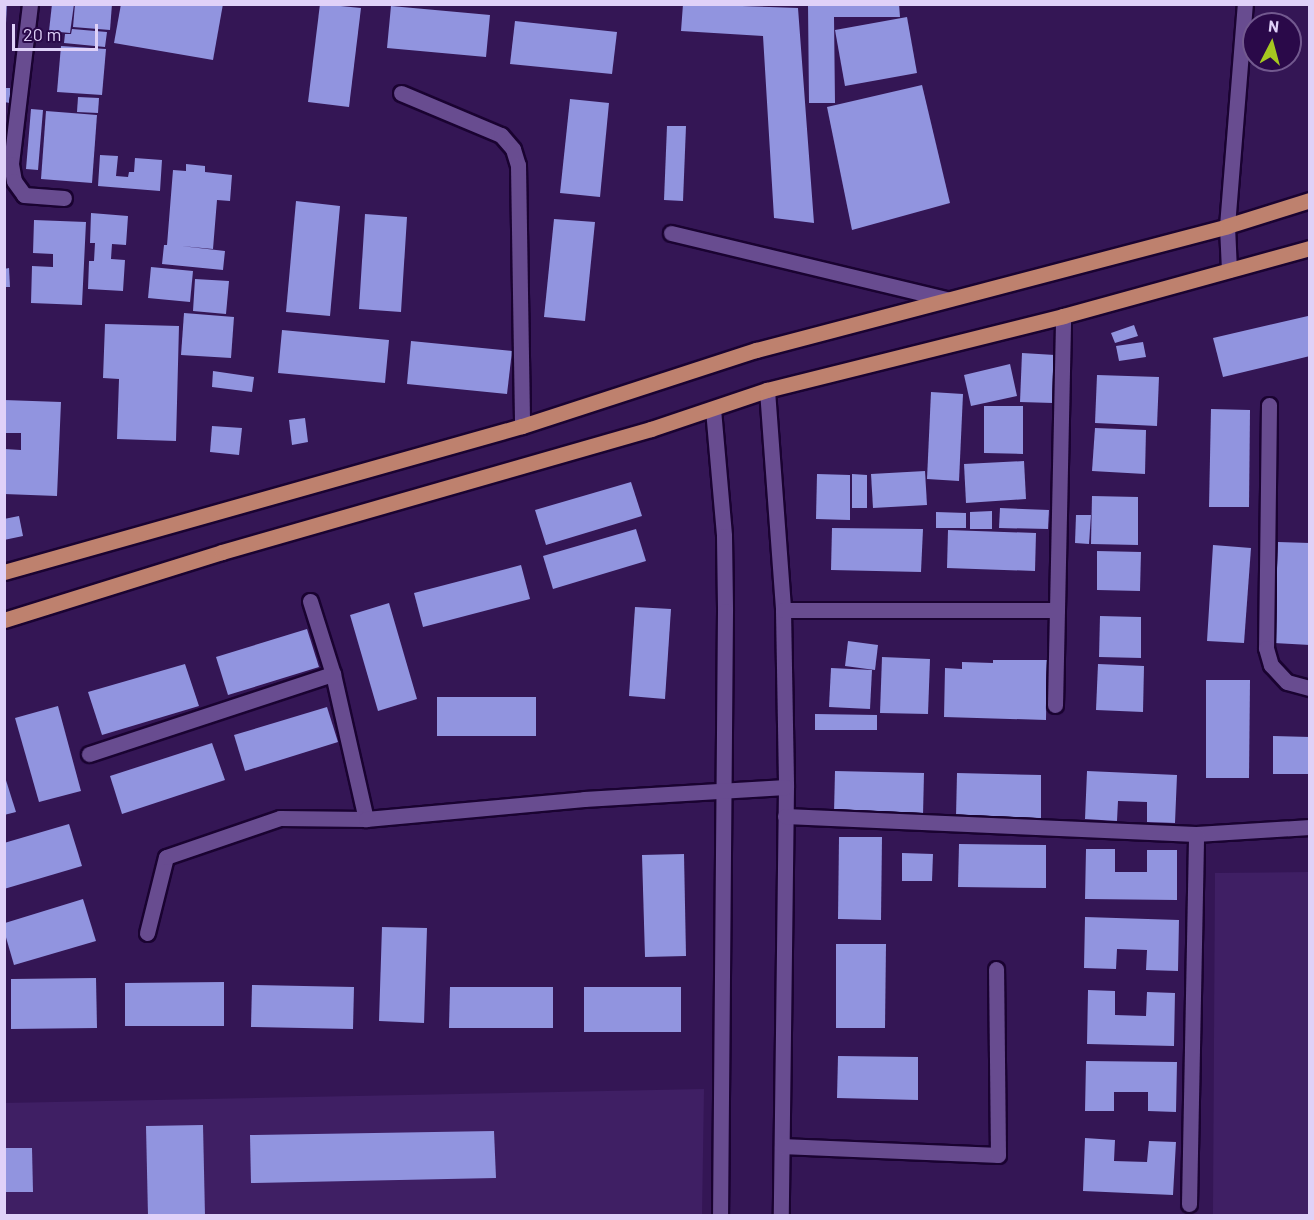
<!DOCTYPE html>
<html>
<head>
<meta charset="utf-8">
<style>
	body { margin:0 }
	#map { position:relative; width:1314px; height:1220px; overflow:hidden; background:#341655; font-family:Barlow,sans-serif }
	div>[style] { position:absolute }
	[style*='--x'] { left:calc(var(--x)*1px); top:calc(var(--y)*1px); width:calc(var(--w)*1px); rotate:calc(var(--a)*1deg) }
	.built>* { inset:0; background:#3f1f64 }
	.building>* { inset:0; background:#9194df }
	.roads { filter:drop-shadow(2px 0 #1a0331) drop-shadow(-2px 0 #1a0331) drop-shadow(0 2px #1a0331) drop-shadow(0 -2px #1a0331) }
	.minor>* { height:15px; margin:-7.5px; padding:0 7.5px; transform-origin:7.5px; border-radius:7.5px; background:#684c90 }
	.major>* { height:15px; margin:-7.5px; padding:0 7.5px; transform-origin:7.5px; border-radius:7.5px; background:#be816e }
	span { translate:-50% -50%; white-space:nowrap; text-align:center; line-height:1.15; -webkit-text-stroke:6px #2a0949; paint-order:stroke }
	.frame { position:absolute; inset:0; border:6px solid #dfd1f8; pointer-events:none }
	.north { position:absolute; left:1242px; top:12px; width:60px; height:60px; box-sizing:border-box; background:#2a0949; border:2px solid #72598f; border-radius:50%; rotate:6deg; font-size:16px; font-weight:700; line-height:24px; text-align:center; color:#dfd1f8 }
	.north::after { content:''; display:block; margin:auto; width:21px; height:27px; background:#a6c820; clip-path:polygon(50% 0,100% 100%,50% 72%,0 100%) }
	.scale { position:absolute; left:12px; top:24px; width:86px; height:27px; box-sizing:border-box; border:3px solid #dfd1f8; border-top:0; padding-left:8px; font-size:18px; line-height:21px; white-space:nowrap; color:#dfd1f8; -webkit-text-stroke:4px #2a0949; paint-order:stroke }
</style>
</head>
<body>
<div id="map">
	<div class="built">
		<div style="clip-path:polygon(1309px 872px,1309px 1215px,1213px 1215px,1215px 873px)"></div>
		<div style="clip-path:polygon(704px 1089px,702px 1215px,5px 1215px,4px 1103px)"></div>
	</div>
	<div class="building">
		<div style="clip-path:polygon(4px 4px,7px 4px,6px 23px,4px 23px)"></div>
		<div style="clip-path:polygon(52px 4px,74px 4px,70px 33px,49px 31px)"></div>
		<div style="clip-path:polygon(75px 4px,112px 4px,110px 30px,73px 27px)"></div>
		<div style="clip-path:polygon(121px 4px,223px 4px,213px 60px,114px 43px)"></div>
		<div style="clip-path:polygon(320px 4px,361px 8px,349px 107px,308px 102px)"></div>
		<div style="clip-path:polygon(683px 4px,798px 8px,814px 223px,774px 218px,763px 36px,681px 31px)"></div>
		<div style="clip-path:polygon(808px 4px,899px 4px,900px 17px,834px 17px,835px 103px,809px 103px)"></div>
		<div style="clip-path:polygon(391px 6px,490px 15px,486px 57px,387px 48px)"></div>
		<div style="clip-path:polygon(907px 17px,917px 73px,845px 86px,835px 30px)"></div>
		<div style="clip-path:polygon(515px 21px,617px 32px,612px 74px,510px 64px)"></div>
		<div style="clip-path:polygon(72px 29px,107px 32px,105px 47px,64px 43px,65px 34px,71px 34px)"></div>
		<div style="clip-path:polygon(61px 46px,106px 49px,102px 95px,57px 92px)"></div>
		<div style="clip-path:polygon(922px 85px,950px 203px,852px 230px,827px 107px)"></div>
		<div style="clip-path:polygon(4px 88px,10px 88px,10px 103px,4px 102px)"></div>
		<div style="clip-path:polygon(78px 97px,99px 98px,98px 113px,77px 112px)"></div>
		<div style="clip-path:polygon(570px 99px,609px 103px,600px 197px,560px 193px)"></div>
		<div style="clip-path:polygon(31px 109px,43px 110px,38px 170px,26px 169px)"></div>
		<div style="clip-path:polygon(46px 111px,97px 115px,92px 183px,41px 179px)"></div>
		<div style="clip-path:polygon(667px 126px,686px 126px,683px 201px,664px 200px)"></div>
		<div style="clip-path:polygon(100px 155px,118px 156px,116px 176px,128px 177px,129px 172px,134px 172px,135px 158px,162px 160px,160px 191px,98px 186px)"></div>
		<div style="clip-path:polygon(186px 164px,205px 166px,205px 172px,232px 175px,230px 201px,217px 200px,213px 249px,181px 246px,225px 251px,223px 270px,162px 264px,164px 245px,167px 245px,173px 170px,186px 171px)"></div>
		<div style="clip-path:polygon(296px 201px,340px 206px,330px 316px,286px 312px)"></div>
		<div style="clip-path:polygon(91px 213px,128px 216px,126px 245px,112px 244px,111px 259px,125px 260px,123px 291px,88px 289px,89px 261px,94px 261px,95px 243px,90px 243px)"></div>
		<div style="clip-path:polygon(365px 214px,407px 217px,401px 312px,359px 309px)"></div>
		<div style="clip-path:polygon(554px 219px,595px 222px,585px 321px,544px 317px)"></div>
		<div style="clip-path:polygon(34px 220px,86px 222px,82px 305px,31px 303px,32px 266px,53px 267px,53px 254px,33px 253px)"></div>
		<div style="clip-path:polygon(151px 267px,193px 271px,190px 302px,148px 298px)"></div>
		<div style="clip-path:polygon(9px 268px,10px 287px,4px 287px,4px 269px)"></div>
		<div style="clip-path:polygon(195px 279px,229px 281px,226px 314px,193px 311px)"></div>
		<div style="clip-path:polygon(184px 313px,234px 317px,231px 358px,181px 355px)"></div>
		<div style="clip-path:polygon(1308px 316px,1310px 356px,1223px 377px,1213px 338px)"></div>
		<div style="clip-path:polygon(105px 324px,179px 326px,176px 441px,117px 439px,119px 379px,103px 378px)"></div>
		<div style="clip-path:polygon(1134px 325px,1138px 336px,1115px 343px,1111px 333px)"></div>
		<div style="clip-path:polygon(282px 330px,389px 340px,385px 383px,278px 373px)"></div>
		<div style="clip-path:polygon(411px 341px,512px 351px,507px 394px,407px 384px)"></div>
		<div style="clip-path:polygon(1143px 342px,1146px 357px,1119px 361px,1116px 346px)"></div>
		<div style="clip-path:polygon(1022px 353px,1055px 355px,1053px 403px,1020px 402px)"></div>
		<div style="clip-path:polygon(1010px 364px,1017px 396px,971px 406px,964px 375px)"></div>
		<div style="clip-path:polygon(213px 371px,254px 377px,252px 392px,212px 387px)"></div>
		<div style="clip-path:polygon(1097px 375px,1159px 377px,1157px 426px,1095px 423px)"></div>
		<div style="clip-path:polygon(931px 392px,963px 394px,959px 481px,927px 479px)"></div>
		<div style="clip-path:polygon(4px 400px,61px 402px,57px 496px,4px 494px,4px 449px,21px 450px,21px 433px,4px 433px)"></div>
		<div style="clip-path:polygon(984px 406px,1023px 406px,1023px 454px,984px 453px)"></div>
		<div style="clip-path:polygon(1211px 409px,1250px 410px,1249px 507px,1209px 507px)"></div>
		<div style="clip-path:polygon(305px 418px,308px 442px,292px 445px,289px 420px)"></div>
		<div style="clip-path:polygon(212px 426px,242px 428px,239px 455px,210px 452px)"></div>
		<div style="clip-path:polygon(1095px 428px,1146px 430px,1145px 474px,1092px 471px)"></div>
		<div style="clip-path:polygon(1024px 461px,1026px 499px,966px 503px,964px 464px)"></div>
		<div style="clip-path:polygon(925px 471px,927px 505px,873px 508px,871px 474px)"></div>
		<div style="clip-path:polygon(817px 474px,850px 475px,850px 520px,816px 519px)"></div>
		<div style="clip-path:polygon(852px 474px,867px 475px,867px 508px,852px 508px)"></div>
		<div style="clip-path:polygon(631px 482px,642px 516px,546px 545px,535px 510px)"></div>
		<div style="clip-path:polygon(1092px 496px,1138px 497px,1138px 545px,1091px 544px)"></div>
		<div style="clip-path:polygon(1000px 508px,1049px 510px,1048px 529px,999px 528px)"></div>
		<div style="clip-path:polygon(992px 511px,992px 529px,970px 529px,970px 512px)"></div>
		<div style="clip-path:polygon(936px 512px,966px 513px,966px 528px,936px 528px)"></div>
		<div style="clip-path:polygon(1076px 515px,1091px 515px,1089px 544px,1075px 543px)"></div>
		<div style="clip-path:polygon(19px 516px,23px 536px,4px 540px,4px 519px)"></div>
		<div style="clip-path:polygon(832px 528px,923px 529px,921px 572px,831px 570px)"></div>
		<div style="clip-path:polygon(636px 529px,646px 561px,553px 589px,543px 556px)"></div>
		<div style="clip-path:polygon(948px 530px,1036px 533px,1035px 571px,947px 568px)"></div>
		<div style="clip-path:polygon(1278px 542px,1310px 543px,1310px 645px,1274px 643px)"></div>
		<div style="clip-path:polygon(1213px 545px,1251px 548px,1244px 643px,1207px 641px)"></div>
		<div style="clip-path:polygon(1097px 551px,1141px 552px,1140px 591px,1097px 590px)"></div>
		<div style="clip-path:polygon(521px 565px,530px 599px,423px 627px,414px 593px)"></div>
		<div style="clip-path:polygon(389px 603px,417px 699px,378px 711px,350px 615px)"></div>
		<div style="clip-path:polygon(635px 607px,671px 609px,665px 699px,629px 696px)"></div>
		<div style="clip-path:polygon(1100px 616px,1141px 617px,1141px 658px,1099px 657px)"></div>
		<div style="clip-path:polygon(307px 629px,319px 667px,228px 695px,216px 657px)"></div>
		<div style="clip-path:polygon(848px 641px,878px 645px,875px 670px,845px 666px)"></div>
		<div style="clip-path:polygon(882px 657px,930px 659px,928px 714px,880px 713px)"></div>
		<div style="clip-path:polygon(993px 660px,1047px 660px,1046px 720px,944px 717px,945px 668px,962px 669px,962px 662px,993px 663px)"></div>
		<div style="clip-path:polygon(185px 664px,199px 706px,102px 735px,88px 692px)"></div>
		<div style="clip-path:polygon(1098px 664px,1144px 666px,1143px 712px,1096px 710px)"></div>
		<div style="clip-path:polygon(831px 668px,872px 670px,870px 709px,829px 707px)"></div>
		<div style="clip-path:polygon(1206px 680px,1250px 680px,1249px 778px,1206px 778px)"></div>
		<div style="clip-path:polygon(437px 697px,536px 697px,536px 736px,437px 736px)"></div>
		<div style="clip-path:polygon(58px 706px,81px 791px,39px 802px,15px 718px)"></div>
		<div style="clip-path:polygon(327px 707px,338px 742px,245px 771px,234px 735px)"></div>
		<div style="clip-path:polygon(815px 714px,877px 715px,877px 730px,815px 730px)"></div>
		<div style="clip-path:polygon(1273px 736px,1310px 737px,1310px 774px,1273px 774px)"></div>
		<div style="clip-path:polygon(212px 743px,225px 780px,122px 814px,110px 776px)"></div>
		<div style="clip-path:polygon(835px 771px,924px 773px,923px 815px,834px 813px)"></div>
		<div style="clip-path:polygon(1087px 771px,1177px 775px,1175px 823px,1147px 822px,1147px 802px,1118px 801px,1117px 821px,1085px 819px)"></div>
		<div style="clip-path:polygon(957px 773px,1041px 775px,1041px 819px,956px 817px)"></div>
		<div style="clip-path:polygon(4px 774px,16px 812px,4px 815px)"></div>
		<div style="clip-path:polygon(69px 824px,82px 866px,4px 889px,4px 843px)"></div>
		<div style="clip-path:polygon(839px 837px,882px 837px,881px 920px,838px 919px)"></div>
		<div style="clip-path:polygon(959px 844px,1046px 845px,1046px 888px,958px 887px)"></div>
		<div style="clip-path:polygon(1086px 849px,1115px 849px,1115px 872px,1147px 872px,1147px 850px,1177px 850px,1177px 900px,1085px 899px)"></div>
		<div style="clip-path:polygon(902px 853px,933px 854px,932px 881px,902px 881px)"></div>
		<div style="clip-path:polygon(684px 854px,686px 956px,645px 957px,642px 855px)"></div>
		<div style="clip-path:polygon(83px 899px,96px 941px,14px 965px,5px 934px,5px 923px)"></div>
		<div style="clip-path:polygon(1085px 917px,1179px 920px,1178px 971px,1146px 970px,1147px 950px,1117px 949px,1116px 969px,1084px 968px)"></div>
		<div style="clip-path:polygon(382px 927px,427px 928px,424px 1023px,379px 1021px)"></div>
		<div style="clip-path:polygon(836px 944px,886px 944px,885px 1028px,836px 1028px)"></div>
		<div style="clip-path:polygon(96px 978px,97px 1028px,11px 1029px,11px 979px)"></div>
		<div style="clip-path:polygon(224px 982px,224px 1026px,125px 1026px,125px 983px)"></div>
		<div style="clip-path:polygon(252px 985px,354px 987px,353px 1029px,251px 1027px)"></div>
		<div style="clip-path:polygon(450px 987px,553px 987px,553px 1028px,449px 1028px)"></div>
		<div style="clip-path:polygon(584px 987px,681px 987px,681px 1032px,584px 1032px)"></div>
		<div style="clip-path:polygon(1088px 990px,1115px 991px,1115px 1015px,1146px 1016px,1147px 992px,1175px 993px,1174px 1046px,1087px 1044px)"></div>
		<div style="clip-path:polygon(838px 1056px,918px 1057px,918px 1100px,837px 1098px)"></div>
		<div style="clip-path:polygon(1086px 1061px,1177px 1062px,1176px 1112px,1148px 1111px,1148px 1092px,1114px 1092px,1114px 1111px,1085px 1111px)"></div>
		<div style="clip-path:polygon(203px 1125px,205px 1216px,148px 1216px,146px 1126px)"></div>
		<div style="clip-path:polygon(494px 1131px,496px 1178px,251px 1183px,250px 1135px)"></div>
		<div style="clip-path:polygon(1085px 1138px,1115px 1140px,1114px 1161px,1147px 1162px,1149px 1141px,1176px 1142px,1173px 1195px,1083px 1191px)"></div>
		<div style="clip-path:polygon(5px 1148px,32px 1148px,33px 1192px,5px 1192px)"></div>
	</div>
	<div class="roads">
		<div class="minor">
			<div style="--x:30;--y:4;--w:161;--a:96.8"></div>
			<div style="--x:11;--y:164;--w:17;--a:80"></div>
			<div style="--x:14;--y:181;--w:17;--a:54"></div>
			<div style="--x:24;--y:195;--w:40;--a:4.3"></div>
			<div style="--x:401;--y:93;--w:108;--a:22.8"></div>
			<div style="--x:501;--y:135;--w:18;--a:49"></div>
			<div style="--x:513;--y:149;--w:17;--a:73"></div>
			<div style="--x:518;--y:165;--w:261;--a:89.1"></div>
			<div style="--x:671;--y:233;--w:283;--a:13.5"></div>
			<div style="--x:1229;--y:270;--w:44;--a:-92.6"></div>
			<div style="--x:1227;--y:226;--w:223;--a:-85.4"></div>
			<div style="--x:767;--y:390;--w:221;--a:85.8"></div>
			<div style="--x:783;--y:610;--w:177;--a:89"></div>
			<div style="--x:786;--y:787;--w:429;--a:90.7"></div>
			<div style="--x:1269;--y:405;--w:243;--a:90.7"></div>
			<div style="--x:1266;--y:648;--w:18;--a:74"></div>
			<div style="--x:1271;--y:665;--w:23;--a:47"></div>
			<div style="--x:1287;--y:682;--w:24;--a:15"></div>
			<div style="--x:713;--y:409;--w:127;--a:85"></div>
			<div style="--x:724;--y:536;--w:75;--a:89.2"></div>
			<div style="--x:725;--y:611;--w:605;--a:90.47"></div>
			<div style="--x:310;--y:601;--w:77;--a:72.5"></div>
			<div style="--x:333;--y:674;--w:149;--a:77.2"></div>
			<div style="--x:783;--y:610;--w:274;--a:0"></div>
			<div style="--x:1055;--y:705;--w:389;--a:-88.8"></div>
			<div style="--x:89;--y:754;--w:257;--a:-18.2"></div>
			<div style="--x:785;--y:816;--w:411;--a:2.5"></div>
			<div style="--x:1196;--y:834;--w:114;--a:-3.5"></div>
			<div style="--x:147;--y:933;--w:78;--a:-76"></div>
			<div style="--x:166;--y:857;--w:120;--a:-18.9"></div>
			<div style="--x:280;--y:818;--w:86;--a:0.7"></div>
			<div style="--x:366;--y:819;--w:219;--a:-5.2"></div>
			<div style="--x:584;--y:799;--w:202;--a:-3.4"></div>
			<div style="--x:782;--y:1146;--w:216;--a:2.4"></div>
			<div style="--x:998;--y:1155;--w:186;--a:-90.6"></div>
			<div style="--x:1189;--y:1204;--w:370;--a:-88.9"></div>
		</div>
		<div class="major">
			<div style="--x:4;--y:572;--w:538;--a:-15.74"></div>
			<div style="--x:522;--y:426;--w:246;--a:-18"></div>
			<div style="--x:756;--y:350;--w:487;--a:-14.7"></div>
			<div style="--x:1227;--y:226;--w:87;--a:-17.4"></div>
			<div style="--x:4;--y:620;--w:228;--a:-17.3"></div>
			<div style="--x:222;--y:552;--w:446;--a:-16"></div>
			<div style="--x:651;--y:429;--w:122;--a:-18.6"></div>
			<div style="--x:767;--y:390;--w:305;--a:-14"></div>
			<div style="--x:1063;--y:316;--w:256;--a:-15.4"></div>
		</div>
	</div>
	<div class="frame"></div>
	<div class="north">N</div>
	<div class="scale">20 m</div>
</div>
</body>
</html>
